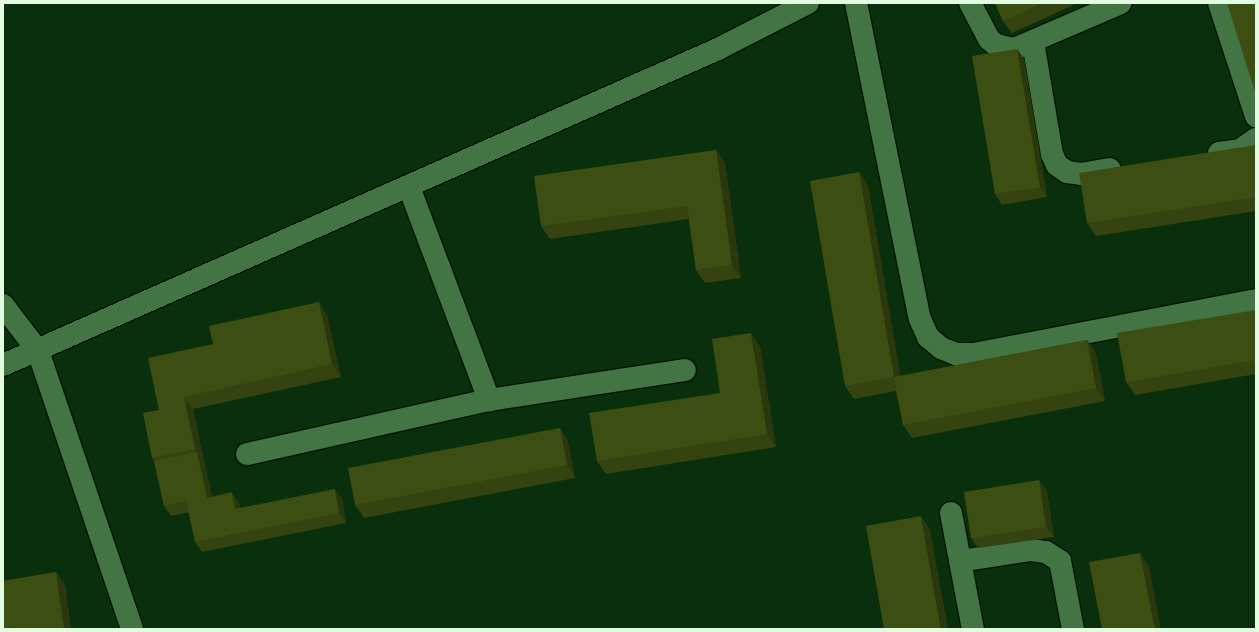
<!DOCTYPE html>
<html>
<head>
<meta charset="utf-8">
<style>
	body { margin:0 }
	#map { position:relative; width:1259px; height:632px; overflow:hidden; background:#092f0c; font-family:Literata,serif }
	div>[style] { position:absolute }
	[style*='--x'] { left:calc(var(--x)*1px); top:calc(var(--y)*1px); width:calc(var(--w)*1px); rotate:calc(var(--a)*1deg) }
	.roads { filter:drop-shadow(1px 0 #001501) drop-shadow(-1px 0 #001501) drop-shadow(0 1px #001501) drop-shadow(0 -1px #001501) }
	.minor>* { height:22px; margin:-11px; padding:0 11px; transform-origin:11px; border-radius:11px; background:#437444 }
	.wall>* { inset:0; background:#34430f }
	.shaded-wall>* { inset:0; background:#2b370d }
	.building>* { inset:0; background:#3d4e12 }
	span { translate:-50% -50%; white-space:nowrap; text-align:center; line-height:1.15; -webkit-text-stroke:4px #002503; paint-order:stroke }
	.frame { position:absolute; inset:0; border:4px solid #e1fce0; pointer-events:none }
</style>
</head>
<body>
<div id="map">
	<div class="roads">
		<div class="minor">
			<div style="--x:856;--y:3;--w:322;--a:78.6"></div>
			<div style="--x:920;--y:319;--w:20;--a:66"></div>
			<div style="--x:928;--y:337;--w:17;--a:40"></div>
			<div style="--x:941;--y:348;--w:16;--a:22"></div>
			<div style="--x:956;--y:354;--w:18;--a:0"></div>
			<div style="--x:974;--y:354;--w:287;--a:-10.8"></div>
			<div style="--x:970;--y:3;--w:41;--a:62.2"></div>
			<div style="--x:989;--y:39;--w:9;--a:41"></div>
			<div style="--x:996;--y:45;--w:18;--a:13"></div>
			<div style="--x:1014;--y:49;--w:116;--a:-23.3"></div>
			<div style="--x:1219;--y:3;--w:119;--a:71.9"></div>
			<div style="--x:1033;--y:42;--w:114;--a:80.4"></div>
			<div style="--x:1052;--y:154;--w:12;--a:66"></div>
			<div style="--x:1057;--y:165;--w:12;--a:35"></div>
			<div style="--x:1067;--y:172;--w:14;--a:8"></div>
			<div style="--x:1081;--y:174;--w:29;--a:-10"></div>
			<div style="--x:1219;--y:153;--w:21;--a:-8"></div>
			<div style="--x:1240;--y:150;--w:19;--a:-35"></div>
			<div style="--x:409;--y:187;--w:228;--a:69.4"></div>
			<div style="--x:3;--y:305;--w:58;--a:52.7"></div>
			<div style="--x:38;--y:351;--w:293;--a:71.3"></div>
			<div style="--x:3;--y:365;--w:782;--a:-23.84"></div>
			<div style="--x:718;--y:49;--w:101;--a:-27.1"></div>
			<div style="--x:247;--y:454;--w:248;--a:-12.6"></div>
			<div style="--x:489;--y:400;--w:198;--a:-8.7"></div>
			<div style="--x:951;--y:513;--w:118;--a:79.3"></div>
			<div style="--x:960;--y:561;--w:72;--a:-8.8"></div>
			<div style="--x:1031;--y:550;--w:15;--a:8"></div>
			<div style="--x:1046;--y:552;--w:17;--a:33"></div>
			<div style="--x:1060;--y:561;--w:69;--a:79.2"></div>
		</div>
	</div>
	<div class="wall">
		<div style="clip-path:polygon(995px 3px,1078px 3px,1012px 33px,1003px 21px)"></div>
		<div style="clip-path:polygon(1017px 49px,1024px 59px,1047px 197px,1002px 205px,995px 194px)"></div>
		<div style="clip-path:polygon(1256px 145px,1256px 211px,1096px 236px,1087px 223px)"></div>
		<div style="clip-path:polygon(716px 150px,725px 163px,741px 278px,705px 283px,696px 270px,689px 219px,550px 239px,541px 226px)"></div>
		<div style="clip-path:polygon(859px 172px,868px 185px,900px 376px,1087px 340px,1096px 353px,1105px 401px,912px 438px,903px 425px,896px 391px,854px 399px,845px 386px)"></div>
		<div style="clip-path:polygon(1256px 310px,1256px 374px,1135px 395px,1126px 382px)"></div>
		<div style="clip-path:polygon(327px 315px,341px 377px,193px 409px,212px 497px,239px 503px,240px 508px,342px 499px,346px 523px,202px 552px,195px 542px,189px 512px,171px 516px,164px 506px,154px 461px,152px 458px,159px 410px,213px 344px)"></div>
		<div style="clip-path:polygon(760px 346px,776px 447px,606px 474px,597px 461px,720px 393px)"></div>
		<div style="clip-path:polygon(560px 428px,568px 441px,575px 478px,364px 518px,355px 505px)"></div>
		<div style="clip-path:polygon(1039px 480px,1047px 491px,1054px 537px,978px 548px,971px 538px)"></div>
		<div style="clip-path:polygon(56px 572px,65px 585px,71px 629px,3px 629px,3px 581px)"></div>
	</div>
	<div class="shaded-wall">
		<div style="clip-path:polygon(1017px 49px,1024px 59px,1047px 197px,1040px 187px)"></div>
		<div style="clip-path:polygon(716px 150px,725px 163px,741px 278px,732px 265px)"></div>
		<div style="clip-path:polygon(859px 172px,868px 185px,903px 390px,894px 377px)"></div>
		<div style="clip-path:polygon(319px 302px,327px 315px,341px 377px,332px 364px)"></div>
		<div style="clip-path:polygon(751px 333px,760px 346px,776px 447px,767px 434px)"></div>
		<div style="clip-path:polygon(1087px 340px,1096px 353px,1105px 401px,1096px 388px)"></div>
		<div style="clip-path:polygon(184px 397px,193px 409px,214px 508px,207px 498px,197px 452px,195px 449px)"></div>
		<div style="clip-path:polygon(560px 428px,568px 441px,575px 478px,567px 465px)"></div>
		<div style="clip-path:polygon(1039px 480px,1047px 491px,1054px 537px,1046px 527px)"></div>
		<div style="clip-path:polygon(335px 489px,342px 499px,346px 523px,339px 513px)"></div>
		<div style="clip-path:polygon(232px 492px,239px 503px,242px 519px,235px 509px)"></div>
		<div style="clip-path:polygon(921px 516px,930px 529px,948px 629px,941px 629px)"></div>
		<div style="clip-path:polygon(1140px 553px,1149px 566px,1161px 629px,1155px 629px)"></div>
		<div style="clip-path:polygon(56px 572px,65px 585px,71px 629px,64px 629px)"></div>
	</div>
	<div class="building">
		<div style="clip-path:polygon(995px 3px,1042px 3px,1003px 21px)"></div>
		<div style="clip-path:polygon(1227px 3px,1256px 3px,1256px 95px)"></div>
		<div style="clip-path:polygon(1017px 49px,1040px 187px,995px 194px,972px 56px)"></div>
		<div style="clip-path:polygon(1256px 145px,1256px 197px,1087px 223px,1079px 173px)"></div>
		<div style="clip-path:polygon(716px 150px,732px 265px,696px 270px,687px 206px,541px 226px,534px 176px)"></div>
		<div style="clip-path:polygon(859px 172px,894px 377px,845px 386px,810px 181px)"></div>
		<div style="clip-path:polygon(319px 302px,332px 364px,184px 397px,195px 449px,152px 458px,143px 413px,159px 410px,148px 358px,213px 344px,209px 326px)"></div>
		<div style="clip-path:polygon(1256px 310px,1256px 360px,1126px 382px,1117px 333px)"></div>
		<div style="clip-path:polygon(751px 333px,767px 434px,597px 461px,589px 413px,720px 393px,712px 339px)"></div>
		<div style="clip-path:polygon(1087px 340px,1096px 388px,903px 425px,894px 377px)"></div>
		<div style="clip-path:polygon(560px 428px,567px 465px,355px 505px,348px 468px)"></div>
		<div style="clip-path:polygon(197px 452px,207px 498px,232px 492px,235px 509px,335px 489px,339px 513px,195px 542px,186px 501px,164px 506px,154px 461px)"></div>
		<div style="clip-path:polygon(1039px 480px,1046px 527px,971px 538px,964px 492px)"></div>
		<div style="clip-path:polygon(921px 516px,941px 629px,884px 629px,866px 526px)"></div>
		<div style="clip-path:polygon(1140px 553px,1155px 629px,1102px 629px,1089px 562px)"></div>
		<div style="clip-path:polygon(56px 572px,64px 629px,14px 629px,13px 627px,3px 628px,3px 581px)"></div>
	</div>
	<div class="frame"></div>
</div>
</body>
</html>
